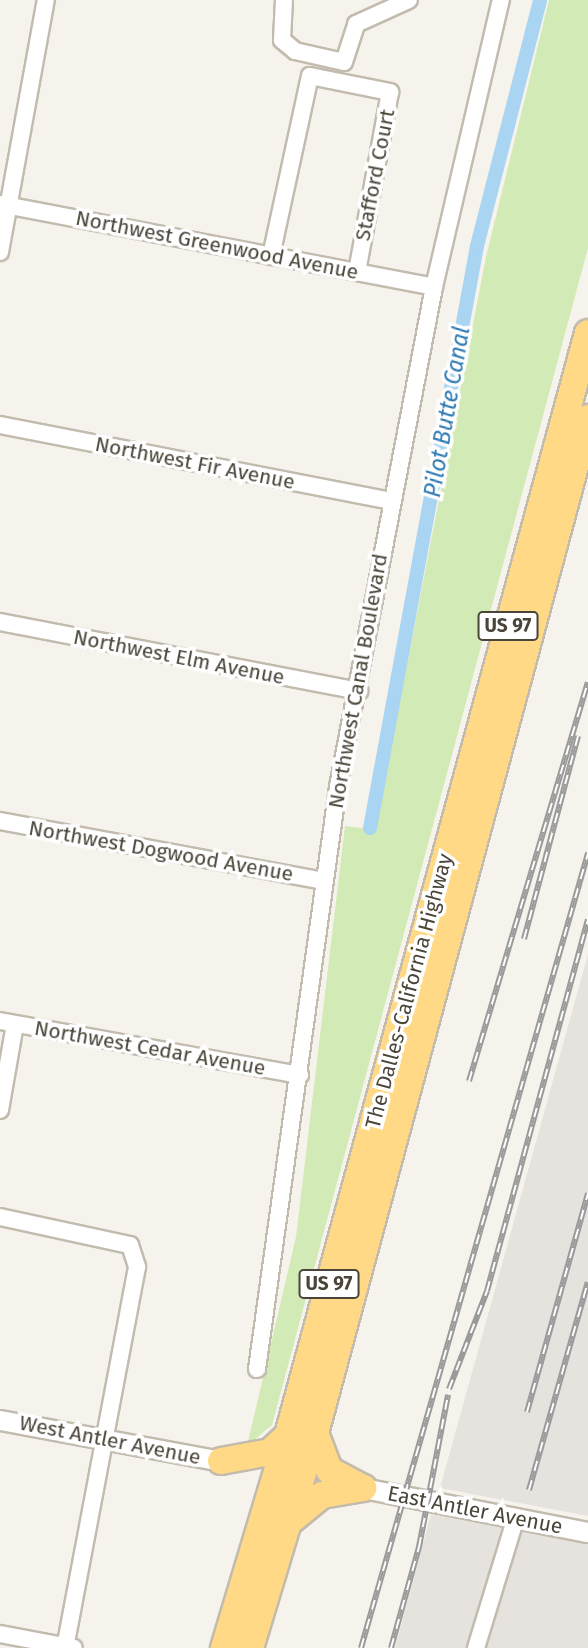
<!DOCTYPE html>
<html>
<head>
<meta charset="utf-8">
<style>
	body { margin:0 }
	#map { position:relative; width:588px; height:1648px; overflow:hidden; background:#f6f3ec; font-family:"Fira Sans",sans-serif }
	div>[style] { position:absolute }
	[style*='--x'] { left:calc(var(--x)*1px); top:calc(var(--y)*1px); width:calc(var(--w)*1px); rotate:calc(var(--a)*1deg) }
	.industrial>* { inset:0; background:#e6e2dd }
	.green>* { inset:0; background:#d2eab5 }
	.canal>* { height:14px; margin:-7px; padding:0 7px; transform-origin:7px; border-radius:7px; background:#a9d4f2 }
	.roads { filter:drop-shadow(2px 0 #c2bbae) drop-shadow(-2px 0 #c2bbae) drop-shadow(0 2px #c2bbae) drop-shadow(0 -2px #c2bbae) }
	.minor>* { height:16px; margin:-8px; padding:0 8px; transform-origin:8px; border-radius:8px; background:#fff }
	.tertiary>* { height:19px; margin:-9.5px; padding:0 9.5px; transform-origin:9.5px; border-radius:9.5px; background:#fff }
	.trunk>* { height:26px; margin:-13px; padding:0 13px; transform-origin:13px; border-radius:13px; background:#ffd985 }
	.rail>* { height:6px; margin-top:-3px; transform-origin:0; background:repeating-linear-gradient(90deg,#fff 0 10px,#9a9a9a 0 20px); box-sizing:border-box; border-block:2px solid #9a9a9a }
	span { translate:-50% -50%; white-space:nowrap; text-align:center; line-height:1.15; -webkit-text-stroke:7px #fff; paint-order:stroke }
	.shield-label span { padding:2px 5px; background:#fff; border:2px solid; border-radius:5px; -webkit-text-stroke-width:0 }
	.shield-label { font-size:19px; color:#4b4439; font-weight:700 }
	.street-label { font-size:21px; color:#4b4439 }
	.water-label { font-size:23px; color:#2e7ab2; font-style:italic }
</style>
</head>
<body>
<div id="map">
	<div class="industrial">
		<div style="clip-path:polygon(588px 954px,588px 1516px,440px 1488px)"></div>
		<div style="clip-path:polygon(431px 1514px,588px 1543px,588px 1648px,395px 1648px)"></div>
	</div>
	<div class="green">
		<div style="clip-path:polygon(549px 0,588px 0,588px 248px,272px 1425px,247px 1446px,296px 1237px,345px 826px,375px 830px,486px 257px)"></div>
	</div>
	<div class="canal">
		<div style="--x:370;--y:828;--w:592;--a:-79.58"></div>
		<div style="--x:477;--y:246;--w:254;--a:-75.6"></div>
	</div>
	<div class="roads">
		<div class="minor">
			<div style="--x:284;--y:0;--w:40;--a:92.9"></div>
			<div style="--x:282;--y:40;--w:17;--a:40"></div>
			<div style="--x:295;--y:51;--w:50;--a:12.7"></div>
			<div style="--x:344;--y:62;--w:40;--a:-72"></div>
			<div style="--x:356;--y:24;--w:58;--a:-24.4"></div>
			<div style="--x:0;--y:204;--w:442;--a:10.8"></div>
			<div style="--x:0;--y:252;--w:256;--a:-79.7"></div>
			<div style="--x:271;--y:256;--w:184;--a:-77.8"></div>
			<div style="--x:310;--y:76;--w:82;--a:11.3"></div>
			<div style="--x:390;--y:92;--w:183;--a:100.4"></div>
			<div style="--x:0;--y:425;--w:398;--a:11"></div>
			<div style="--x:0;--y:622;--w:366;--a:10.9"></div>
			<div style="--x:0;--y:821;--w:329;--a:10.5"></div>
			<div style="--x:0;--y:1021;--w:305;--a:10.2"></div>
			<div style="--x:0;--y:1110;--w:87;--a:-80.1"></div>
			<div style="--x:0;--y:1217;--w:133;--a:12.2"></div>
			<div style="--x:130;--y:1245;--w:23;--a:72"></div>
			<div style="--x:137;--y:1267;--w:388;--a:100.7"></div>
			<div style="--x:257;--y:1369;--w:588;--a:-82.08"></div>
			<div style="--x:338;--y:787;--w:509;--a:-79.13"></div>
			<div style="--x:434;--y:287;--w:295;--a:-76.9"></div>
			<div style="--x:0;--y:1634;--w:75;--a:10.7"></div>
			<div style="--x:476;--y:1648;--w:137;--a:-73"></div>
		</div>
		<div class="tertiary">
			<div style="--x:0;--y:1420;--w:225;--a:10.5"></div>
			<div style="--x:363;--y:1488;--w:229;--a:11.1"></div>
		</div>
		<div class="trunk">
			<div style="--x:315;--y:1433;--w:40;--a:69"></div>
			<div style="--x:329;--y:1470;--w:38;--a:28"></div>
			<div style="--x:221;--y:1461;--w:50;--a:-10.4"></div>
			<div style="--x:270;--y:1452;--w:25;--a:-43"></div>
			<div style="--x:289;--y:1522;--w:43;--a:-39.3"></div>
			<div style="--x:322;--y:1495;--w:42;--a:-9.7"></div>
			<div style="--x:224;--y:1648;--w:222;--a:-73.3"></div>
			<div style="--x:288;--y:1435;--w:1142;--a:-74.77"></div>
			<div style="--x:250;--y:1648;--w:225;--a:-73.2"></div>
			<div style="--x:315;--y:1433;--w:1051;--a:-74.95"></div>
		</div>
	</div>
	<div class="rail">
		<div style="--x:524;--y:939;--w:210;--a:-75.1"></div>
		<div style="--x:469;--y:1081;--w:416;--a:-73.4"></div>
		<div style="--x:449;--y:1389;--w:105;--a:-68.8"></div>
		<div style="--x:487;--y:1291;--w:385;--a:-74.8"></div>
		<div style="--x:527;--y:1412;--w:227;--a:-74.4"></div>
		<div style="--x:529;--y:1490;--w:216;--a:-74.2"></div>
		<div style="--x:361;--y:1648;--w:827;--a:-74.06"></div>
		<div style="--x:391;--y:1648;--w:105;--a:-74.5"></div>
		<div style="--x:419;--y:1547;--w:155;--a:-79.2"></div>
	</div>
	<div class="shield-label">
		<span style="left:508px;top:626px">US 97</span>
		<span style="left:329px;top:1284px">US 97</span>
	</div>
	<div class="street-label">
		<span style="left:375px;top:175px;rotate:-79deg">Stafford Court</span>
		<span style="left:217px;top:245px;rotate:11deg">Northwest Greenwood Avenue</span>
		<span style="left:195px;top:463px;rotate:11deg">Northwest Fir Avenue</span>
		<span style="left:179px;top:657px;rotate:11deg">Northwest Elm Avenue</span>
		<span style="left:358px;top:681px;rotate:-80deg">Northwest Canal Boulevard</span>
		<span style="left:161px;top:851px;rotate:10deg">Northwest Dogwood Avenue</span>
		<span style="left:409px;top:991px;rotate:-75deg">The Dalles-California Highway</span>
		<span style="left:150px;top:1048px;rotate:10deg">Northwest Cedar Avenue</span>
		<span style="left:110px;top:1440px;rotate:11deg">West Antler Avenue</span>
		<span style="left:475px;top:1510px;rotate:11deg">East Antler Avenue</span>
	</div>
	<div class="water-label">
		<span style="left:447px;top:412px;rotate:-80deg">Pilot Butte Canal</span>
	</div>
</div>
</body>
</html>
